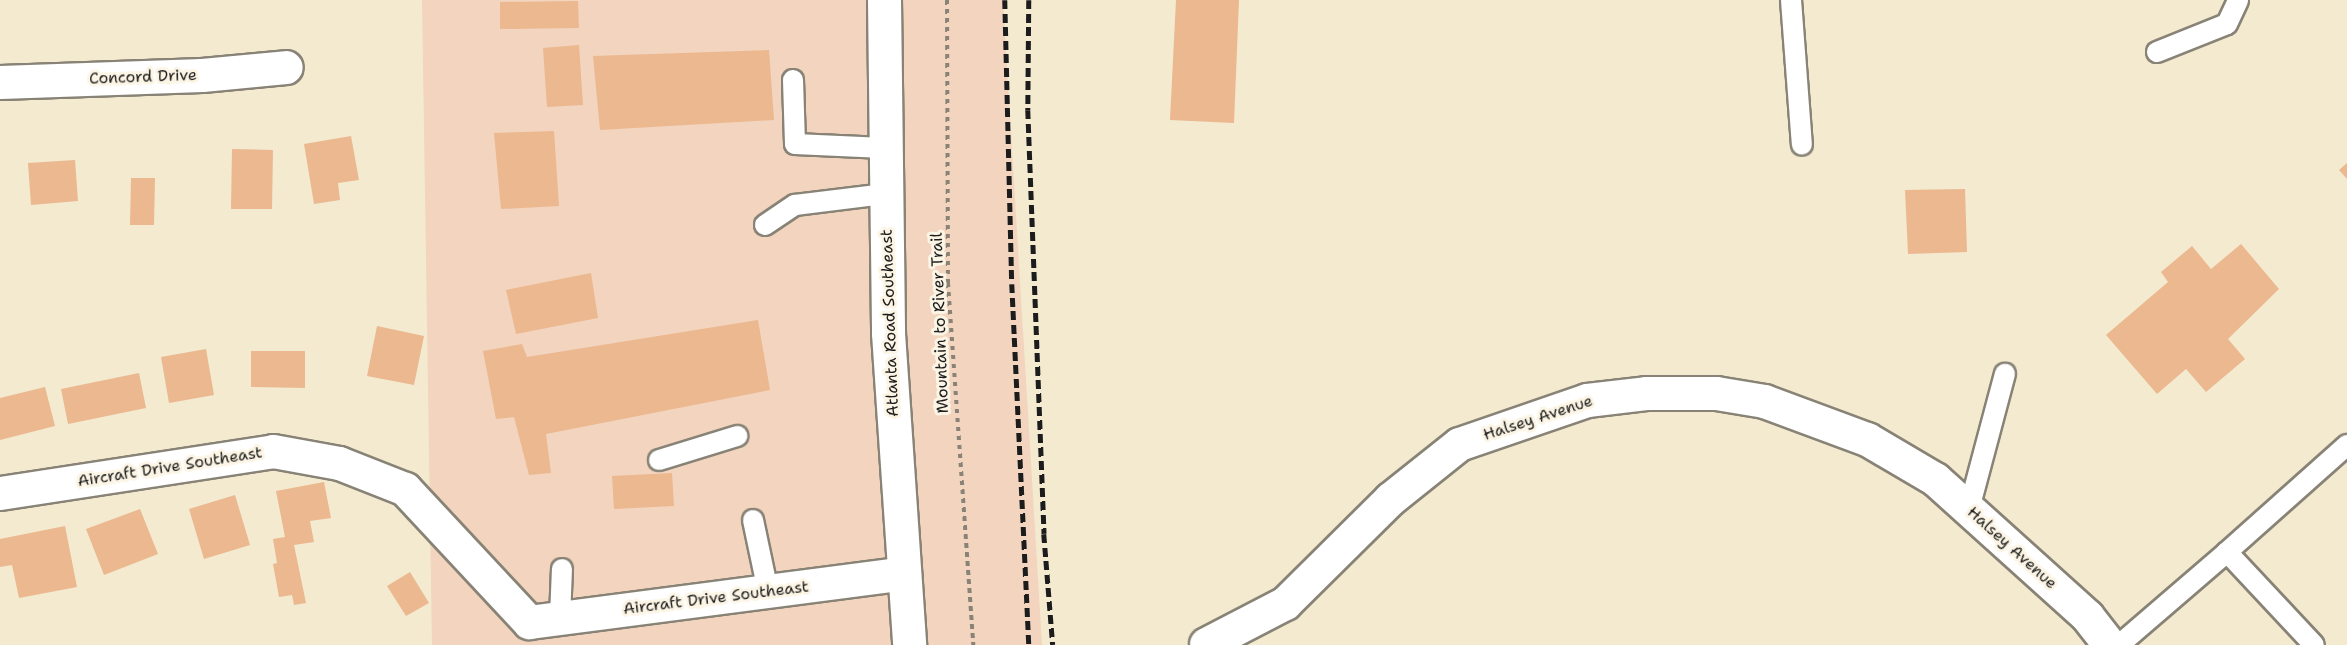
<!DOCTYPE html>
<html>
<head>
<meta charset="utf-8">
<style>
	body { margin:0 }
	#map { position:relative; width:2347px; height:645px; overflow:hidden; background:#f3eacf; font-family:"Shantell Sans",sans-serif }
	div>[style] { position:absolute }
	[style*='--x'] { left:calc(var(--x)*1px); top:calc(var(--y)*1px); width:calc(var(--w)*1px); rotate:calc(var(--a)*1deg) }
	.built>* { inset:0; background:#f3d4be }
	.building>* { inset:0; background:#ebb890 }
	.path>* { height:4px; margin-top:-2px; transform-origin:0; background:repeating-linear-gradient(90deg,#888376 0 4.5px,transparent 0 9px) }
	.roads { filter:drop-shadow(2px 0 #888376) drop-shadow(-2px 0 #888376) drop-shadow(0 2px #888376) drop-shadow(0 -2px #888376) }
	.lane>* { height:20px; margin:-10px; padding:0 10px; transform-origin:10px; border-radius:10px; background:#fff }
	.street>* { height:33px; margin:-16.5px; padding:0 16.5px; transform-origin:16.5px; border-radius:16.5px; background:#fff }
	.secondary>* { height:33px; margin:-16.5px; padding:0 16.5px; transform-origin:16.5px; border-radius:16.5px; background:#fff }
	.rail>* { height:4.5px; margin-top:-2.25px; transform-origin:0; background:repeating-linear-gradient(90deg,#1c1c1c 0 9px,transparent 0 13.5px) }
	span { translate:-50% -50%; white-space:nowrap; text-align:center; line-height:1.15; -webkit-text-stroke:6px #fcf5e5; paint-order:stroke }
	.street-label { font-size:16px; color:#1c1c1c }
</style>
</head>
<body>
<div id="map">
	<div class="built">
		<div style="clip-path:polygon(422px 0,1003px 0,1042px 645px,432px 645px)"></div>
	</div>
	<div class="building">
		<div style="clip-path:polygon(1176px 0,1239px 0,1234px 123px,1170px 120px)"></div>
		<div style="clip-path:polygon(578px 1px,579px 28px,500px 29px,500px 2px)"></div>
		<div style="clip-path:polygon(579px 45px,583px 105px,547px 107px,543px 48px)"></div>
		<div style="clip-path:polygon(769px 50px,774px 120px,600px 130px,593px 56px)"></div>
		<div style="clip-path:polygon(554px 131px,559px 206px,501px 209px,494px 133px)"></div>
		<div style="clip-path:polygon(351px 136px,359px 180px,338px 183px,340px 200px,314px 204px,304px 144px)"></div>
		<div style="clip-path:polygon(232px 149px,273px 150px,272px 209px,231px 209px)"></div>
		<div style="clip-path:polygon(75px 160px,78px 201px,31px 205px,28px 163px)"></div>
		<div style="clip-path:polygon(2347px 163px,2347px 179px,2339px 170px)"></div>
		<div style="clip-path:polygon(131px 178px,155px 178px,154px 225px,130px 225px)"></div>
		<div style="clip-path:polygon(1965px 189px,1967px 252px,1908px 254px,1905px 190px)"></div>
		<div style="clip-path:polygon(2241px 244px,2279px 289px,2228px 339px,2245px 359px,2206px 392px,2186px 369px,2157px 394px,2106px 335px,2168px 282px,2161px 272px,2192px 246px,2211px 269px)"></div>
		<div style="clip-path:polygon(591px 273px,598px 318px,516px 334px,506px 290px)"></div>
		<div style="clip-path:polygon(758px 320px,770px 390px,546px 434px,551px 473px,529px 475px,514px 417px,496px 419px,483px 351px,522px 344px,527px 357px)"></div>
		<div style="clip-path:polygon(377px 326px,424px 336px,414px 385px,367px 376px)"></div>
		<div style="clip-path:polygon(206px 349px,214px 395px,169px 403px,161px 357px)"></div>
		<div style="clip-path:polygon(251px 351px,305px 351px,305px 388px,251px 387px)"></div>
		<div style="clip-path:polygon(139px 373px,146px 408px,68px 424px,61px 389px)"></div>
		<div style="clip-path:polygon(45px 387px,55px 426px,0 440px,0 398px)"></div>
		<div style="clip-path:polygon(672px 473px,674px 506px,614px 509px,612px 476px)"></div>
		<div style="clip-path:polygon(324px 482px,331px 518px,310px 521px,314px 542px,294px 545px,306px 603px,294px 605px,292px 595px,279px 597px,273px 564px,277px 563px,273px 539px,285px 537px,276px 491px)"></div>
		<div style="clip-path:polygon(235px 495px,250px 545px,204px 559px,189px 509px)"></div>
		<div style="clip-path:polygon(140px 509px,158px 554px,104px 575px,86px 529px)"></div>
		<div style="clip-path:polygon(65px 526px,77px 587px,19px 598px,12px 565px,0 567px,0 539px)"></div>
		<div style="clip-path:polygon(410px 572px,429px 603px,406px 616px,387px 586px)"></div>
	</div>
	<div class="path">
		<div style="--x:947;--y:0;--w:283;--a:89.8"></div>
		<div style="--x:948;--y:283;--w:363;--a:86"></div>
	</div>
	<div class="roads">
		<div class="lane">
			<div style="--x:1791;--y:0;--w:145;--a:85.7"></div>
			<div style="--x:2157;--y:52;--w:75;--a:-21.8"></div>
			<div style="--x:2227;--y:24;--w:26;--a:-65"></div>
			<div style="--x:793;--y:80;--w:64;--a:88.2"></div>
			<div style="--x:795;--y:144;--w:89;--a:2.6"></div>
			<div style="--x:765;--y:225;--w:36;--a:-34"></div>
			<div style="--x:795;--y:205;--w:91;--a:-7"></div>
			<div style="--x:659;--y:460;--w:82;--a:-17.1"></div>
			<div style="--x:1969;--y:509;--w:140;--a:-75.1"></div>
			<div style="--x:753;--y:520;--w:73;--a:78.1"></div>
			<div style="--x:2227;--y:552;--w:161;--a:-41.7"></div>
			<div style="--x:560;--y:618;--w:49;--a:-87.7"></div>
			<div style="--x:2119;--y:645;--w:143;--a:-40.7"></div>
			<div style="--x:2227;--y:552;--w:127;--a:46.9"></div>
		</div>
		<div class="street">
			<div style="--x:0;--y:82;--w:202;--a:-2"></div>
			<div style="--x:202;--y:75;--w:84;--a:-5.4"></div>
			<div style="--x:0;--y:493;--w:276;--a:-8.7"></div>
			<div style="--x:273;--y:451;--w:67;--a:10.3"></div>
			<div style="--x:339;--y:463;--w:71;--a:21.5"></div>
			<div style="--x:405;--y:489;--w:182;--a:47"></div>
			<div style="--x:529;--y:622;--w:378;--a:-7.4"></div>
			<div style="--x:1206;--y:644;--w:89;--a:-27.4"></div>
			<div style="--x:1285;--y:603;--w:148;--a:-44.7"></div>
			<div style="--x:1390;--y:499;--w:88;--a:-38.6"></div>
			<div style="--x:1459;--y:444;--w:135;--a:-19"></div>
			<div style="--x:1587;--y:400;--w:59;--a:-6.8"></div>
			<div style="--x:1646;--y:393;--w:70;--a:0"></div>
			<div style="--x:1716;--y:393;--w:49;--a:9.5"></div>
			<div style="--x:1764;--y:401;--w:110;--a:20.3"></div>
			<div style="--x:1867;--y:439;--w:79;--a:30.5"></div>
			<div style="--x:1935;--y:479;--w:205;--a:42"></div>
			<div style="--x:2087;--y:616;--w:37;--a:52"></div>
		</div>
		<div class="secondary">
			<div style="--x:884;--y:0;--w:333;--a:89.3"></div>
			<div style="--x:888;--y:333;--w:313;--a:86.1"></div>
		</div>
	</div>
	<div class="rail">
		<div style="--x:1005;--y:0;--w:284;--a:88.6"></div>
		<div style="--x:1012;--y:284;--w:361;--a:87.3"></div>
		<div style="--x:1029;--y:0;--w:110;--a:90.5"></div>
		<div style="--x:1028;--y:110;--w:424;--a:87.8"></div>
		<div style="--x:1044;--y:534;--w:111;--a:85.4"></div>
	</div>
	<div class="street-label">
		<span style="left:143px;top:77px;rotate:-2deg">Concord Drive</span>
		<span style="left:890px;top:323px;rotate:-92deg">Atlanta Road Southeast</span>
		<span style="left:940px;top:323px;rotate:-92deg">Mountain to River Trail</span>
		<span style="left:1538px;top:418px;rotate:-18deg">Halsey Avenue</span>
		<span style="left:170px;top:467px;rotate:-9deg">Aircraft Drive Southeast</span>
		<span style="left:2012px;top:548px;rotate:42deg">Halsey Avenue</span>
		<span style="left:716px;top:598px;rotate:-7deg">Aircraft Drive Southeast</span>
	</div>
</div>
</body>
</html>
